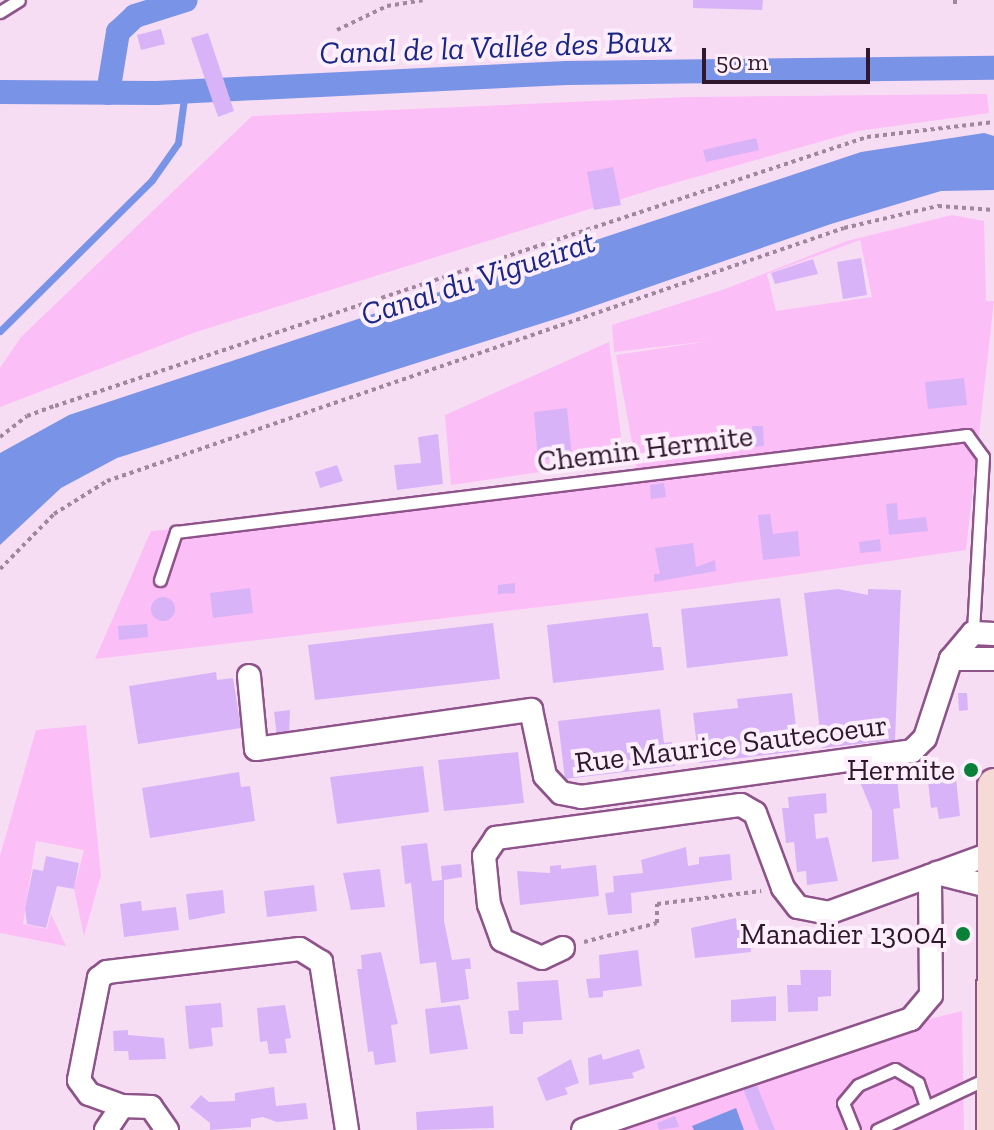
<!DOCTYPE html>
<html>
<head>
<meta charset="utf-8">
<style>
	body { margin:0 }
	#map { position:relative; width:994px; height:1130px; overflow:hidden; background:#f7ddf4; font-family:"Zilla Slab",serif }
	div>[style] { position:absolute }
	[style*='--x'] { left:calc(var(--x)*1px); top:calc(var(--y)*1px); width:calc(var(--w)*1px); rotate:calc(var(--a)*1deg) }
	.green>* { inset:0; background:#fcbef6 }
	.water>* { inset:0; background:#7993e7 }
	.stream>* { height:7px; margin:-3.5px; padding:0 3.5px; transform-origin:3.5px; border-radius:3.5px; background:#7993e7 }
	.canal>* { height:24px; margin:-12px; padding:0 12px; transform-origin:12px; border-radius:12px; background:#7993e7 }
	.building>* { inset:0; background:#d9b3f7 }
	.round { border-radius:50% }
	.path>* { height:4px; margin-top:-2px; transform-origin:0; background:repeating-linear-gradient(90deg,#a0879e 0 4px,transparent 0 8px) }
	.roads { filter:drop-shadow(2px 0 #8e548a) drop-shadow(-2px 0 #8e548a) drop-shadow(0 2px #8e548a) drop-shadow(0 -2px #8e548a) }
	.lane>* { height:11px; margin:-5.5px; padding:0 5.5px; transform-origin:5.5px; border-radius:5.5px; background:#fff }
	.street>* { height:22px; margin:-11px; padding:0 11px; transform-origin:11px; border-radius:11px; background:#fff }
	.secondary>* { height:32px; margin:-16px; padding:0 16px; transform-origin:16px; border-radius:16px; background:#f6dad6 }
	.dots>* { width:22px; height:22px; translate:-50% -50%; box-sizing:border-box; border:4px solid #fceffb; border-radius:50% }
	span { translate:-50% -50%; white-space:nowrap; text-align:center; line-height:1.15; -webkit-text-stroke:8px #fceffb; paint-order:stroke }
	.street-label { font-size:30px; color:#2f172d }
	.poi-label { font-size:30px; color:#2f172d }
	.right { translate:-100% -50%; text-align:right }
	.water-label { font-size:32px; color:#1a2686; font-style:italic }
	.scale { position:absolute; left:702px; top:48px; width:168px; height:36px; box-sizing:border-box; border:4px solid #2f172d; border-top:0; padding-left:10px; font-size:24px; line-height:28px; white-space:nowrap; color:#2f172d; -webkit-text-stroke:6px #fceffb; paint-order:stroke }
</style>
</head>
<body>
<div id="map">
	<div class="green">
		<div style="clip-path:polygon(987px 94px,989px 113px,858px 131px,657px 188px,196px 332px,0 407px,0 368px,21px 337px,252px 116px,687px 97px)"></div>
		<div style="clip-path:polygon(evenodd,952px 215px,984px 221px,986px 301px,994px 301px,966px 550px,693px 589px,95px 659px,151px 531px,522px 497px,638px 475px,616px 355px,710px 341px,614px 352px,612px 325px,725px 289px,847px 241px,952px 215px,860px 240px,872px 297px,776px 311px,767px 274px,860px 240px)"></div>
		<div style="clip-path:polygon(609px 342px,624px 460px,451px 485px,445px 415px)"></div>
		<div style="clip-path:polygon(86px 725px,101px 875px,84px 936px,74px 889px,84px 850px,36px 841px,23px 924px,47px 929px,51px 914px,66px 946px,0 933px,0 856px,36px 730px)"></div>
		<div style="clip-path:polygon(962px 1011px,964px 1130px,613px 1130px,917px 1022px)"></div>
	</div>
	<div class="water">
		<div style="clip-path:polygon(984px 133px,994px 136px,994px 190px,941px 191px,831px 224px,568px 315px,117px 458px,61px 488px,0 545px,0 453px,69px 415px,861px 152px)"></div>
		<div style="clip-path:polygon(736px 1108px,744px 1130px,694px 1130px,692px 1126px)"></div>
	</div>
	<div class="stream">
		<div style="--x:0;--y:331;--w:214;--a:-44.8"></div>
		<div style="--x:152;--y:180;--w:45;--a:-54.9"></div>
		<div style="--x:178;--y:143;--w:52;--a:-82.3"></div>
	</div>
	<div class="canal">
		<div style="--x:0;--y:92;--w:156;--a:0.4"></div>
		<div style="--x:156;--y:93;--w:411;--a:-2.8"></div>
		<div style="--x:567;--y:73;--w:427;--a:-0.7"></div>
		<div style="--x:108;--y:93;--w:62;--a:-80.7"></div>
		<div style="--x:118;--y:32;--w:23;--a:-43"></div>
		<div style="--x:135;--y:16;--w:53;--a:-17.4"></div>
	</div>
	<div class="building">
		<div style="clip-path:polygon(693px 0,763px 0,762px 10px,693px 8px)"></div>
		<div style="clip-path:polygon(161px 29px,165px 44px,141px 50px,137px 35px)"></div>
		<div style="clip-path:polygon(208px 33px,234px 111px,218px 117px,191px 38px)"></div>
		<div style="clip-path:polygon(756px 138px,759px 150px,706px 162px,703px 150px)"></div>
		<div style="clip-path:polygon(613px 167px,621px 205px,594px 210px,587px 172px)"></div>
		<div style="clip-path:polygon(861px 258px,867px 295px,843px 299px,837px 262px)"></div>
		<div style="clip-path:polygon(813px 259px,818px 274px,775px 284px,771px 273px)"></div>
		<div style="clip-path:polygon(964px 378px,967px 405px,928px 409px,925px 382px)"></div>
		<div style="clip-path:polygon(567px 408px,572px 457px,538px 460px,534px 412px)"></div>
		<div style="clip-path:polygon(752px 426px,763px 426px,764px 446px,753px 447px)"></div>
		<div style="clip-path:polygon(438px 434px,443px 484px,397px 490px,394px 465px,421px 463px,418px 437px)"></div>
		<div style="clip-path:polygon(682px 438px,684px 456px,667px 457px,666px 440px)"></div>
		<div style="clip-path:polygon(337px 465px,343px 481px,320px 488px,315px 472px)"></div>
		<div style="clip-path:polygon(664px 483px,666px 497px,651px 499px,650px 485px)"></div>
		<div style="clip-path:polygon(897px 503px,898px 520px,926px 517px,928px 531px,889px 535px,886px 504px)"></div>
		<div style="clip-path:polygon(770px 514px,773px 534px,798px 531px,800px 556px,763px 560px,758px 515px)"></div>
		<div style="clip-path:polygon(880px 539px,881px 551px,860px 553px,859px 542px)"></div>
		<div style="clip-path:polygon(693px 543px,696px 567px,715px 560px,716px 571px,654px 582px,654px 574px,660px 574px,655px 548px)"></div>
		<div style="clip-path:polygon(515px 583px,515px 593px,498px 594px,498px 585px)"></div>
		<div style="clip-path:polygon(250px 588px,253px 613px,213px 618px,210px 593px)"></div>
		<div style="clip-path:polygon(838px 589px,868px 595px,868px 589px,901px 590px,895px 740px,822px 748px,804px 593px)"></div>
		<div class="round" style="left:151px;top:597px;width:24px;height:24px"></div>
		<div style="clip-path:polygon(780px 598px,788px 656px,687px 668px,681px 609px)"></div>
		<div style="clip-path:polygon(648px 613px,653px 647px,661px 647px,664px 670px,553px 683px,547px 625px)"></div>
		<div style="clip-path:polygon(493px 623px,500px 679px,315px 700px,308px 645px)"></div>
		<div style="clip-path:polygon(147px 624px,148px 637px,119px 640px,118px 626px)"></div>
		<div style="clip-path:polygon(216px 672px,217px 680px,233px 678px,241px 728px,138px 744px,129px 686px)"></div>
		<div style="clip-path:polygon(792px 693px,799px 751px,699px 763px,693px 713px,738px 708px,737px 699px)"></div>
		<div style="clip-path:polygon(958px 693px,967px 693px,968px 710px,959px 711px)"></div>
		<div style="clip-path:polygon(660px 709px,664px 743px,672px 742px,675px 766px,565px 779px,558px 721px)"></div>
		<div style="clip-path:polygon(290px 710px,289px 736px,277px 737px,274px 712px)"></div>
		<div style="clip-path:polygon(518px 752px,524px 803px,444px 811px,438px 760px)"></div>
		<div style="clip-path:polygon(423px 766px,429px 812px,337px 824px,330px 777px)"></div>
		<div style="clip-path:polygon(955px 769px,960px 816px,939px 819px,937px 807px,931px 808px,927px 773px)"></div>
		<div style="clip-path:polygon(239px 772px,241px 787px,250px 786px,255px 821px,150px 838px,142px 788px)"></div>
		<div style="clip-path:polygon(897px 778px,900px 808px,893px 809px,899px 859px,872px 862px,872px 811px,860px 782px)"></div>
		<div style="clip-path:polygon(826px 793px,827px 813px,814px 814px,816px 839px,828px 837px,838px 881px,807px 885px,806px 871px,797px 872px,794px 842px,786px 843px,782px 808px,789px 808px,788px 797px)"></div>
		<div style="clip-path:polygon(427px 843px,432px 881px,442px 880px,441px 866px,461px 864px,462px 877px,444px 880px,444px 921px,452px 960px,470px 958px,471px 969px,465px 969px,469px 999px,441px 1003px,436px 962px,420px 964px,411px 883px,405px 884px,401px 846px)"></div>
		<div style="clip-path:polygon(686px 847px,688px 866px,699px 864px,699px 857px,730px 854px,732px 880px,631px 893px,632px 913px,608px 915px,605px 893px,614px 892px,613px 876px,643px 873px,641px 860px)"></div>
		<div style="clip-path:polygon(46px 856px,79px 863px,74px 889px,57px 886px,46px 928px,27px 924px,25px 909px,33px 869px,43px 871px)"></div>
		<div style="clip-path:polygon(561px 865px,561px 869px,596px 865px,599px 896px,520px 905px,517px 871px,550px 873px,550px 866px)"></div>
		<div style="clip-path:polygon(380px 869px,385px 907px,351px 910px,343px 873px)"></div>
		<div style="clip-path:polygon(314px 885px,317px 911px,267px 917px,264px 891px)"></div>
		<div style="clip-path:polygon(223px 890px,225px 913px,189px 920px,186px 894px)"></div>
		<div style="clip-path:polygon(141px 901px,142px 911px,176px 907px,179px 930px,124px 937px,120px 904px)"></div>
		<div style="clip-path:polygon(736px 918px,737px 929px,749px 927px,751px 952px,695px 958px,691px 928px)"></div>
		<div style="clip-path:polygon(967px 925px,967px 943px,958px 943px,958px 926px)"></div>
		<div style="clip-path:polygon(638px 950px,642px 986px,603px 991px,603px 997px,589px 998px,586px 979px,600px 978px,599px 955px)"></div>
		<div style="clip-path:polygon(381px 952px,398px 1024px,391px 1025px,396px 1062px,375px 1065px,373px 1051px,368px 1052px,357px 969px,362px 969px,361px 955px)"></div>
		<div style="clip-path:polygon(800px 970px,831px 970px,831px 996px,818px 997px,818px 1011px,788px 1012px,787px 985px,801px 985px)"></div>
		<div style="clip-path:polygon(558px 980px,562px 1020px,523px 1022px,523px 1034px,510px 1034px,508px 1011px,519px 1010px,517px 982px)"></div>
		<div style="clip-path:polygon(776px 996px,776px 1021px,731px 1022px,731px 1000px)"></div>
		<div style="clip-path:polygon(221px 1003px,223px 1027px,211px 1028px,213px 1046px,189px 1049px,185px 1006px)"></div>
		<div style="clip-path:polygon(285px 1005px,291px 1038px,285px 1039px,287px 1053px,269px 1054px,267px 1041px,260px 1042px,257px 1008px)"></div>
		<div style="clip-path:polygon(460px 1005px,468px 1049px,430px 1054px,425px 1009px)"></div>
		<div style="clip-path:polygon(128px 1030px,128px 1035px,164px 1038px,166px 1059px,129px 1060px,128px 1051px,114px 1051px,113px 1031px)"></div>
		<div style="clip-path:polygon(639px 1049px,645px 1068px,632px 1073px,634px 1078px,589px 1085px,588px 1058px,601px 1054px,603px 1060px)"></div>
		<div style="clip-path:polygon(571px 1059px,579px 1083px,565px 1088px,568px 1094px,546px 1101px,537px 1078px)"></div>
		<div style="clip-path:polygon(756px 1083px,775px 1130px,759px 1130px,743px 1088px)"></div>
		<div style="clip-path:polygon(274px 1087px,276px 1106px,306px 1103px,308px 1119px,277px 1122px,263px 1117px,251px 1119px,251px 1127px,210px 1130px,210px 1123px,190px 1107px,201px 1095px,209px 1102px,235px 1101px,235px 1093px)"></div>
		<div style="clip-path:polygon(493px 1106px,494px 1128px,417px 1130px,416px 1112px)"></div>
		<div style="clip-path:polygon(675px 1116px,679px 1127px,659px 1130px,657px 1123px)"></div>
	</div>
	<div class="path">
		<div style="--x:955;--y:0;--w:8;--a:90"></div>
		<div style="--x:337;--y:30;--w:55;--a:-25.6"></div>
		<div style="--x:387;--y:6;--w:36;--a:-9"></div>
		<div style="--x:0;--y:437;--w:34;--a:-38"></div>
		<div style="--x:27;--y:416;--w:30;--a:-20"></div>
		<div style="--x:55;--y:406;--w:855;--a:-18.33"></div>
		<div style="--x:867;--y:137;--w:128;--a:-6.7"></div>
		<div style="--x:0;--y:569;--w:77;--a:-45.5"></div>
		<div style="--x:54;--y:514;--w:62;--a:-31.9"></div>
		<div style="--x:107;--y:481;--w:779;--a:-18.95"></div>
		<div style="--x:844;--y:228;--w:97;--a:-13.2"></div>
		<div style="--x:938;--y:206;--w:56;--a:4.1"></div>
		<div style="--x:584;--y:942;--w:75;--a:-14.6"></div>
		<div style="--x:657;--y:923;--w:19;--a:-90"></div>
		<div style="--x:657;--y:904;--w:105;--a:-7.1"></div>
	</div>
	<div class="roads">
		<div class="lane">
			<div style="--x:0;--y:12;--w:22;--a:-32"></div>
			<div style="--x:160;--y:580;--w:51;--a:-71.6"></div>
			<div style="--x:176;--y:532;--w:797;--a:-6.99"></div>
			<div style="--x:967;--y:435;--w:27;--a:54"></div>
			<div style="--x:983;--y:457;--w:176;--a:93.3"></div>
			<div style="--x:854;--y:1130;--w:29;--a:-112"></div>
			<div style="--x:843;--y:1103;--w:23;--a:-50"></div>
			<div style="--x:858;--y:1085;--w:40;--a:-23.4"></div>
			<div style="--x:895;--y:1069;--w:27;--a:31"></div>
			<div style="--x:918;--y:1083;--w:21;--a:71"></div>
			<div style="--x:877;--y:1130;--w:123;--a:-25.1"></div>
		</div>
		<div class="street">
			<div style="--x:951;--y:659;--w:43;--a:0"></div>
			<div style="--x:249;--y:676;--w:73;--a:84.5"></div>
			<div style="--x:256;--y:749;--w:278;--a:-8.1"></div>
			<div style="--x:531;--y:710;--w:67;--a:78"></div>
			<div style="--x:545;--y:776;--w:23;--a:47"></div>
			<div style="--x:561;--y:793;--w:20;--a:11"></div>
			<div style="--x:581;--y:797;--w:334;--a:-7.9"></div>
			<div style="--x:912;--y:751;--w:18;--a:-45"></div>
			<div style="--x:925;--y:738;--w:83;--a:-71.8"></div>
			<div style="--x:951;--y:659;--w:34;--a:-50"></div>
			<div style="--x:973;--y:633;--w:21;--a:3"></div>
			<div style="--x:937;--y:873;--w:57;--a:14.3"></div>
			<div style="--x:563;--y:948;--w:23;--a:155"></div>
			<div style="--x:542;--y:958;--w:44;--a:-155.8"></div>
			<div style="--x:502;--y:940;--w:37;--a:-110"></div>
			<div style="--x:489;--y:905;--w:49;--a:-95.8"></div>
			<div style="--x:484;--y:856;--w:22;--a:-56"></div>
			<div style="--x:496;--y:838;--w:247;--a:-7.7"></div>
			<div style="--x:741;--y:805;--w:16;--a:30"></div>
			<div style="--x:755;--y:813;--w:80;--a:69.5"></div>
			<div style="--x:783;--y:888;--w:24;--a:52"></div>
			<div style="--x:798;--y:907;--w:31;--a:11"></div>
			<div style="--x:828;--y:913;--w:176;--a:-20"></div>
			<div style="--x:106;--y:1130;--w:29;--a:-56"></div>
			<div style="--x:167;--y:1130;--w:28;--a:-125"></div>
			<div style="--x:151;--y:1107;--w:29;--a:-178"></div>
			<div style="--x:122;--y:1106;--w:35;--a:-160"></div>
			<div style="--x:89;--y:1094;--w:17;--a:-126"></div>
			<div style="--x:79;--y:1080;--w:104;--a:-78.9"></div>
			<div style="--x:99;--y:978;--w:10;--a:-37"></div>
			<div style="--x:107;--y:972;--w:194;--a:-6.8"></div>
			<div style="--x:300;--y:949;--w:25;--a:32"></div>
			<div style="--x:321;--y:962;--w:170;--a:81.2"></div>
			<div style="--x:583;--y:1130;--w:346;--a:-18.7"></div>
			<div style="--x:911;--y:1019;--w:31;--a:-50"></div>
			<div style="--x:931;--y:995;--w:119;--a:-90.5"></div>
		</div>
		<div class="secondary">
			<div style="--x:993;--y:1130;--w:345;--a:-89.8"></div>
		</div>
	</div>
	<div class="dots">
		<div style="left:971px;top:770px;background:#098139"></div>
		<div style="left:963px;top:934px;background:#098139"></div>
	</div>
	<div class="street-label">
		<span style="left:645px;top:449px;rotate:-7deg">Chemin Hermite</span>
		<span style="left:731px;top:744px;rotate:-7deg">Rue Maurice Sautecoeur</span>
	</div>
	<div class="poi-label">
		<span class="right" style="left:955px;top:770px">Hermite</span>
		<span class="right" style="left:947px;top:934px">Manadier 13004</span>
	</div>
	<div class="water-label">
		<span style="left:496px;top:47px;rotate:-2deg">Canal de la Vallée des Baux</span>
		<span style="left:478px;top:278px;rotate:-18deg">Canal du Vigueirat</span>
	</div>
	<div class="scale">50 m</div>
</div>
</body>
</html>
